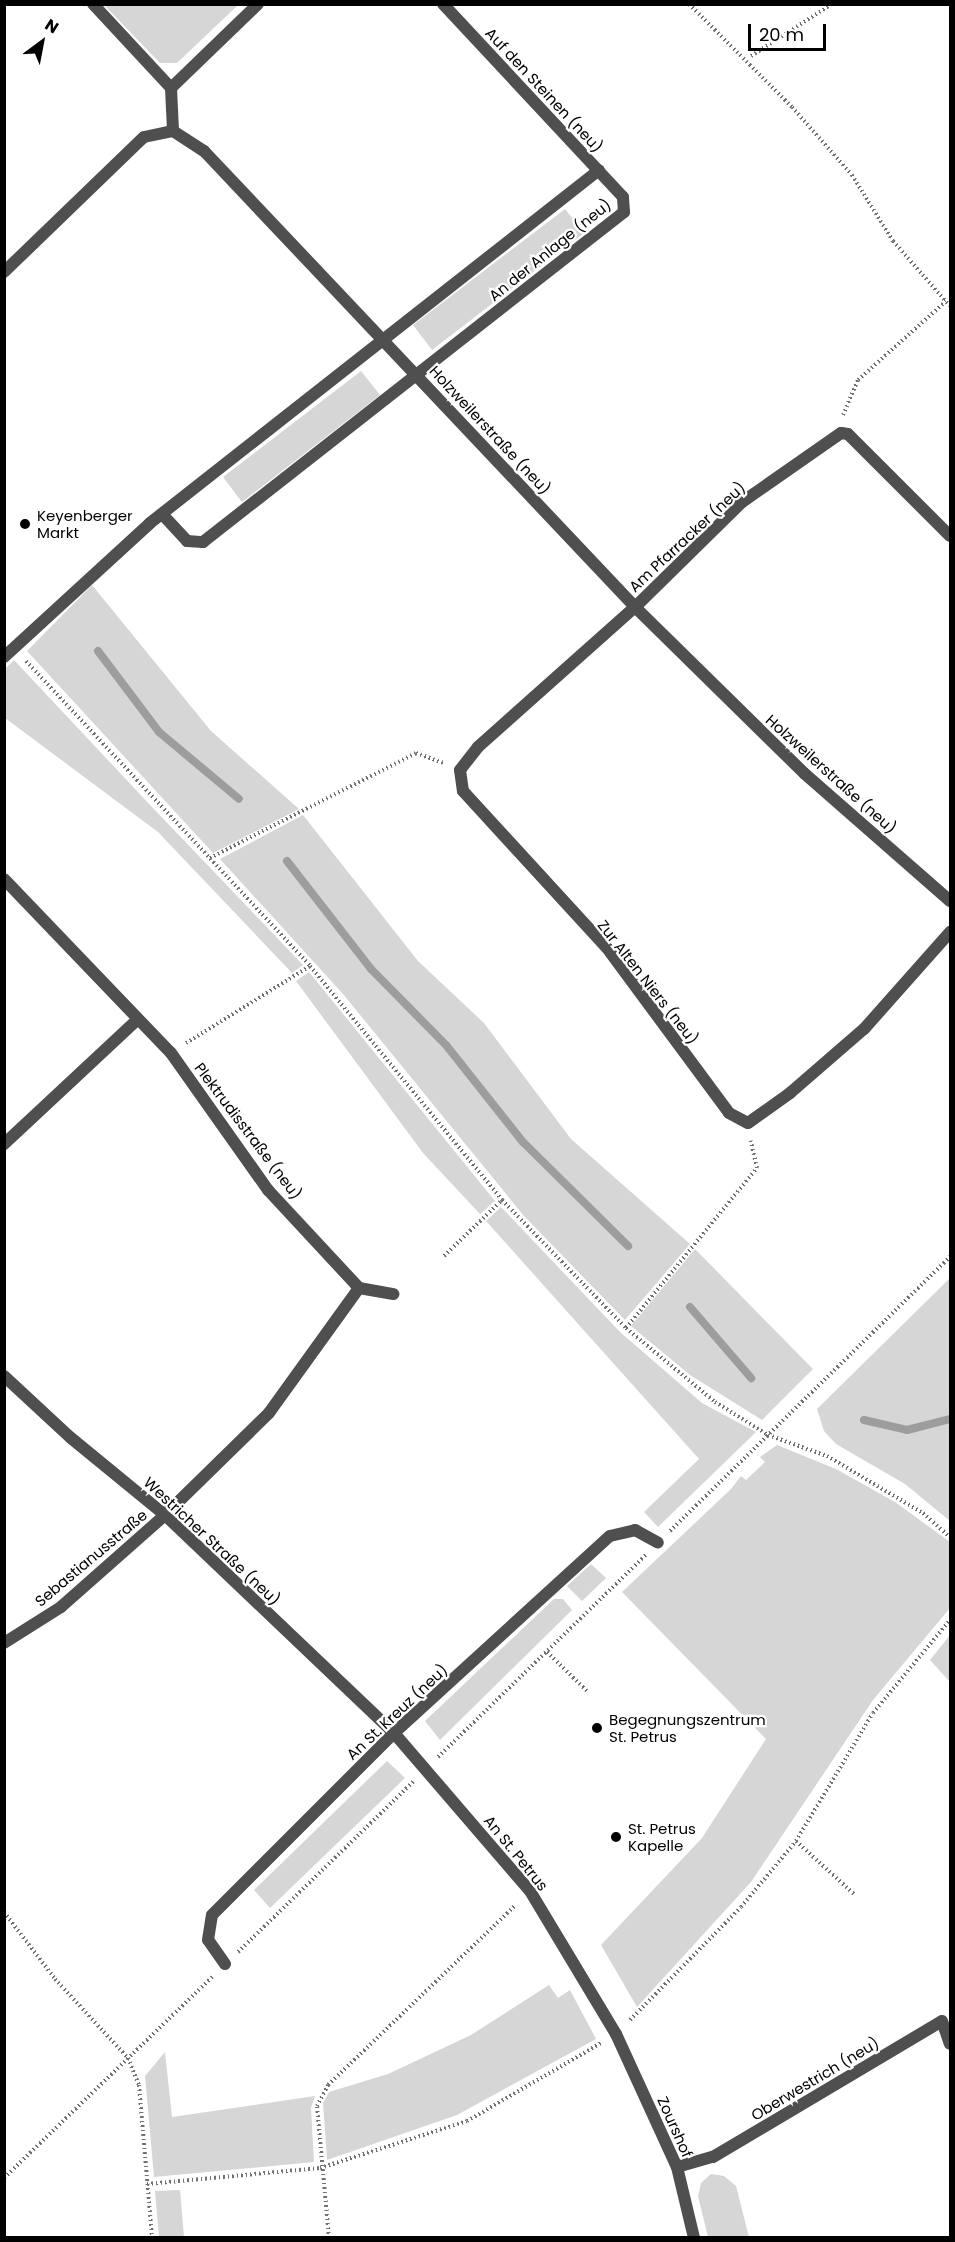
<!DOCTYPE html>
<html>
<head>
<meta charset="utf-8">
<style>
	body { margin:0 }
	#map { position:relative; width:955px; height:2242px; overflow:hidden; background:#fff; font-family:Poppins,sans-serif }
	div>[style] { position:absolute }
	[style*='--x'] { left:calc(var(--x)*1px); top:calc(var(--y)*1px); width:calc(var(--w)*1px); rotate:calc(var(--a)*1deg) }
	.green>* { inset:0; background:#d6d6d6 }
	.stream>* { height:8px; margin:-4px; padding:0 4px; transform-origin:4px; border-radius:4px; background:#9d9d9d }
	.path>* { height:4px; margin-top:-2px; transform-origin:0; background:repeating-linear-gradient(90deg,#717171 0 1.5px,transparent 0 4.5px) }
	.street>* { height:12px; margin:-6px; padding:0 6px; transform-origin:6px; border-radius:6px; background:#4f4f4f }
	.dots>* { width:16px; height:16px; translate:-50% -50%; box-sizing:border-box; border:3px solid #fff; border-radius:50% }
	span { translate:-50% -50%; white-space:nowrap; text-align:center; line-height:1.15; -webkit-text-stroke:4.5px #fff; paint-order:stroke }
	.street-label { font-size:15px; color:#000 }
	.poi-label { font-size:15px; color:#000 }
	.left { translate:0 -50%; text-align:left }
	.frame { position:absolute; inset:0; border:6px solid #000; pointer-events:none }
	.north { position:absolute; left:12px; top:12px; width:60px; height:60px; -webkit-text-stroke:4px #fff; paint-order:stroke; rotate:32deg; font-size:16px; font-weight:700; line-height:24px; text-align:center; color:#000 }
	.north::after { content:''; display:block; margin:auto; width:21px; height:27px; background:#000; clip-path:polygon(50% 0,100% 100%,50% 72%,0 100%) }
	.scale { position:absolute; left:748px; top:24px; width:78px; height:27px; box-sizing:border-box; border:3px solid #000; border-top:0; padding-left:8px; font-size:18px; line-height:21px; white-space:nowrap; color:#000; -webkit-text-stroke:4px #fff; paint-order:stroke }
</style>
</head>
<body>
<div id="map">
	<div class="green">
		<div style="clip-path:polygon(104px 5px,238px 5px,177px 63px,160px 63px)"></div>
		<div style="clip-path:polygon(565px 209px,584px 233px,432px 350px,413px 325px)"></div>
		<div style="clip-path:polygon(361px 371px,380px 395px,242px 502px,223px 477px)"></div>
		<div style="clip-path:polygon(92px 585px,211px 731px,299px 809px,213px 853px,27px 651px)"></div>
		<div style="clip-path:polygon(14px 660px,152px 807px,303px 965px,292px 973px,158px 832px,5px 718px,5px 669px)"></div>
		<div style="clip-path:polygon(303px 815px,418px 961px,484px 1023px,571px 1139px,690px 1244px,625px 1320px,524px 1216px,343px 994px,220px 859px)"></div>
		<div style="clip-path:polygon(309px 972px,495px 1201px,480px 1214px,423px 1153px,296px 981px)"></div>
		<div style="clip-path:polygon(501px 1207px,620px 1332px,702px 1403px,756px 1432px,658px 1527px,644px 1512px,699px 1459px,486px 1221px)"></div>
		<div style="clip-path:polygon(695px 1249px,813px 1369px,762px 1420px,690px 1375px,631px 1326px)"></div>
		<div style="clip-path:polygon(950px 1278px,950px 1521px,905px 1484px,836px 1444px,824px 1431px,817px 1409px)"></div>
		<div style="clip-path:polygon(777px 1445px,836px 1469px,895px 1502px,950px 1542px,950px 1608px,873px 1700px,751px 1882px,637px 2007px,601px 1945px,702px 1838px,766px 1739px,622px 1592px,731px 1489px,741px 1476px,746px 1480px,765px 1462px,760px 1457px)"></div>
		<div style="clip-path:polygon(591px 1564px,606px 1578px,582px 1601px,567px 1586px)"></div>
		<div style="clip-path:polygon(554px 1599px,563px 1599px,572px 1610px,440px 1740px,425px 1721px)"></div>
		<div style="clip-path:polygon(950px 1635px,950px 1682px,930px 1660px)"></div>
		<div style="clip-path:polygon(387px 1761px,405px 1778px,270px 1908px,254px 1890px)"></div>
		<div style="clip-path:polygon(549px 1985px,558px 1998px,570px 1990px,596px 2039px,457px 2115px,327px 2160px,323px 2103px,329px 2092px,388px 2074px,471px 2035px)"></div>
		<div style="clip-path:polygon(165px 2052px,172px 2117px,315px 2096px,311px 2108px,314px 2162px,154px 2177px,145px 2076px)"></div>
		<div style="clip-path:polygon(711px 2174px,724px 2176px,736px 2186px,749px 2237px,708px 2237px,698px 2196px,701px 2183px)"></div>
		<div style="clip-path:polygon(180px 2190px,184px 2237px,159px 2237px,155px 2191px)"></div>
	</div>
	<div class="stream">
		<div style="--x:98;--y:651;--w:101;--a:53"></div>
		<div style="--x:159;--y:732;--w:104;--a:39.9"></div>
		<div style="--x:287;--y:861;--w:137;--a:52.1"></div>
		<div style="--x:371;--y:969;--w:107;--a:45.4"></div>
		<div style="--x:446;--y:1045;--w:124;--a:51.6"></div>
		<div style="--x:523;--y:1142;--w:148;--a:44.7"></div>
		<div style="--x:690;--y:1307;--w:94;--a:49.3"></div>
		<div style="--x:864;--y:1420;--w:44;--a:13.1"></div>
		<div style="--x:907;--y:1430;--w:44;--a:-14.3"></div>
	</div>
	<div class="path">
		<div style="--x:689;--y:4;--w:146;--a:45"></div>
		<div style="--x:792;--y:107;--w:91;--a:48.6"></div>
		<div style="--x:852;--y:175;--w:78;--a:58.2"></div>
		<div style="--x:893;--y:241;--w:86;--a:48.8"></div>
		<div style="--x:751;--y:56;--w:96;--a:-32.7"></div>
		<div style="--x:843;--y:415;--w:38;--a:-67"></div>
		<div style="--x:858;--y:380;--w:118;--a:-41.9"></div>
		<div style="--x:26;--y:661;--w:417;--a:47"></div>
		<div style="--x:310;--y:966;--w:303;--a:50.6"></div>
		<div style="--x:502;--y:1200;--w:178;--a:45.9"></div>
		<div style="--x:626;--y:1328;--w:116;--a:39.7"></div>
		<div style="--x:715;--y:1402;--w:62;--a:31.9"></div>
		<div style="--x:768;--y:1435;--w:63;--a:19.6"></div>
		<div style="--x:827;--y:1456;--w:112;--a:30.7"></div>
		<div style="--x:923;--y:1513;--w:36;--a:42"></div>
		<div style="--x:210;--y:858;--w:231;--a:-27"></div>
		<div style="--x:416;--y:753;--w:29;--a:20"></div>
		<div style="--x:186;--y:1043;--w:146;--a:-31.8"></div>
		<div style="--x:444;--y:1256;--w:81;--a:-44"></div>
		<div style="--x:626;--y:1328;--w:207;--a:-50.7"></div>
		<div style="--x:757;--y:1168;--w:28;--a:-103"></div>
		<div style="--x:670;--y:1531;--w:392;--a:-44.4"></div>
		<div style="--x:547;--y:1652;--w:56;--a:44.3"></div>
		<div style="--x:438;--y:1757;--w:290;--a:-44.2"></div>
		<div style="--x:796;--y:1841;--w:80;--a:42.5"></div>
		<div style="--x:4;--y:1912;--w:84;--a:52.7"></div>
		<div style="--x:55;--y:1979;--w:108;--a:47.3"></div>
		<div style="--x:128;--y:2058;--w:29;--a:68"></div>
		<div style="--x:139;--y:2085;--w:154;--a:85.1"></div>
		<div style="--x:238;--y:1952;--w:245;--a:-44.2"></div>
		<div style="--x:630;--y:2020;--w:158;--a:-45.5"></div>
		<div style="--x:741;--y:1907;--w:86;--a:-50.2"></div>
		<div style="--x:796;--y:1841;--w:149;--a:-59"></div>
		<div style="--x:873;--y:1713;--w:121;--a:-50.4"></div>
		<div style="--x:4;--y:2178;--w:291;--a:-44"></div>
		<div style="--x:147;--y:2184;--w:174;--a:-5.3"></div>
		<div style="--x:320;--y:2168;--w:154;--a:-17.7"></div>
		<div style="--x:467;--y:2121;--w:155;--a:-30.2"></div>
		<div style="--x:329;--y:2238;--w:133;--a:-95.2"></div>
		<div style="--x:317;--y:2106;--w:24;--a:-62"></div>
		<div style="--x:328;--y:2085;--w:260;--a:-43.8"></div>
	</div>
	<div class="street">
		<div style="--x:93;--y:4;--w:115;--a:47.1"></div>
		<div style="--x:171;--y:88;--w:43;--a:87.3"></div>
		<div style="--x:171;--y:88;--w:121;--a:-44"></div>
		<div style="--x:4;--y:272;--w:194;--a:-44"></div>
		<div style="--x:144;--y:137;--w:30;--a:-12"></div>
		<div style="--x:173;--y:131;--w:37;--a:33"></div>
		<div style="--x:204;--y:151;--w:627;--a:46.61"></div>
		<div style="--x:635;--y:607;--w:238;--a:44.5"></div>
		<div style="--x:805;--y:774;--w:193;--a:41.2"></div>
		<div style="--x:162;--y:514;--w:37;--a:47"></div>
		<div style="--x:187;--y:541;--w:16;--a:4"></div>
		<div style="--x:203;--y:542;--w:535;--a:-38.09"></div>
		<div style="--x:624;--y:212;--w:15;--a:-94"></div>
		<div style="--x:623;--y:197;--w:264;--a:-133"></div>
		<div style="--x:950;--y:536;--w:144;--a:-135"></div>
		<div style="--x:848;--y:434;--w:7;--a:-172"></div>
		<div style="--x:841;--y:433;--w:121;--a:145.1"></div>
		<div style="--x:742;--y:502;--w:150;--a:135.5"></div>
		<div style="--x:635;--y:607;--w:210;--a:138.3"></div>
		<div style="--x:478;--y:747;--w:29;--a:128"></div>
		<div style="--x:460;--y:770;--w:21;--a:82"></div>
		<div style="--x:463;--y:791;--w:213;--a:47.5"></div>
		<div style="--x:607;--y:948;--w:205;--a:53.5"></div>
		<div style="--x:729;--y:1113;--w:21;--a:28"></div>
		<div style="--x:748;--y:1123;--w:52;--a:-35.5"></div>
		<div style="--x:790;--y:1093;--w:98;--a:-40.9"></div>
		<div style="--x:864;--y:1029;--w:130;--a:-48.4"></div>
		<div style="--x:4;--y:657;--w:198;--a:-42.5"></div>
		<div style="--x:150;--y:523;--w:571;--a:-38.17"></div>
		<div style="--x:4;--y:879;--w:241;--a:46.2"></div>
		<div style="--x:171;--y:1053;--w:168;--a:54.7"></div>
		<div style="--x:268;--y:1190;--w:134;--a:47.1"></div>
		<div style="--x:359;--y:1288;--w:154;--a:125.8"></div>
		<div style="--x:269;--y:1413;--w:146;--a:135.6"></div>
		<div style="--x:165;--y:1515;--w:139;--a:138.5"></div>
		<div style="--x:61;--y:1607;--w:67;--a:147.7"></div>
		<div style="--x:4;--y:1144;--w:183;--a:-43"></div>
		<div style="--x:359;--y:1288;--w:35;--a:10"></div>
		<div style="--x:4;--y:1376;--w:91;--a:42.8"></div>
		<div style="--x:71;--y:1438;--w:122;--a:39.3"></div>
		<div style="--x:165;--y:1515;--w:316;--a:43.6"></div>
		<div style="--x:394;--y:1733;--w:208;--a:49.3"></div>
		<div style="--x:530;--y:1891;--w:167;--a:59"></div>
		<div style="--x:616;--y:2034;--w:146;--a:65.4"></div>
		<div style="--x:677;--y:2167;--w:73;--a:76.5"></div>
		<div style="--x:225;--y:1964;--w:29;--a:-125"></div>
		<div style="--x:208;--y:1940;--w:25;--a:-81"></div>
		<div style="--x:212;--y:1915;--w:257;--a:-45"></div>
		<div style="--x:394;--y:1733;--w:292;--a:-42.4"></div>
		<div style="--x:610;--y:1536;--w:26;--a:-13"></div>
		<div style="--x:635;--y:1530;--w:26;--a:29"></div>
		<div style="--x:677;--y:2167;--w:37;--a:-16"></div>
		<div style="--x:713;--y:2157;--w:266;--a:-30.7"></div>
		<div style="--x:942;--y:2021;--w:24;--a:71"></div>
	</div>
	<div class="dots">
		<div style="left:25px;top:524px;background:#000"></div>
		<div style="left:597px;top:1728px;background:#000"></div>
		<div style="left:616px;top:1837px;background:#000"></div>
	</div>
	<div class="street-label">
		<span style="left:544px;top:90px;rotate:47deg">Auf den Steinen (neu)</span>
		<span style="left:550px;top:250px;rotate:-39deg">An der Anlage (neu)</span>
		<span style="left:490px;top:430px;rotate:47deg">Holzweilerstraße (neu)</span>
		<span style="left:687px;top:537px;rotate:-43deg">Am Pfarracker (neu)</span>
		<span style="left:831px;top:774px;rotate:42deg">Holzweilerstraße (neu)</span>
		<span style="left:648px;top:982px;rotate:52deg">Zur Alten Niers (neu)</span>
		<span style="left:248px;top:1131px;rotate:53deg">Plektrudisstraße (neu)</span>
		<span style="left:212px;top:1541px;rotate:43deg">Westricher Straße (neu)</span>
		<span style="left:91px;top:1558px;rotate:-40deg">Sebastianusstraße</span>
		<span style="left:397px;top:1712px;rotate:-43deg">An St. Kreuz (neu)</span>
		<span style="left:516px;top:1853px;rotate:51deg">An St. Petrus</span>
		<span style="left:815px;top:2079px;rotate:-31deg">Oberwestrich (neu)</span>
		<span style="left:675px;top:2127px;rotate:66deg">Zourshof</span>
	</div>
	<div class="poi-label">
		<span class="left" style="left:37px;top:524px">Keyenberger<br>Markt</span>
		<span class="left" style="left:609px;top:1728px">Begegnungszentrum<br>St. Petrus</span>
		<span class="left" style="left:628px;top:1837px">St. Petrus<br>Kapelle</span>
	</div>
	<div class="frame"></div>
	<div class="north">N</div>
	<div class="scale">20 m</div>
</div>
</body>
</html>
